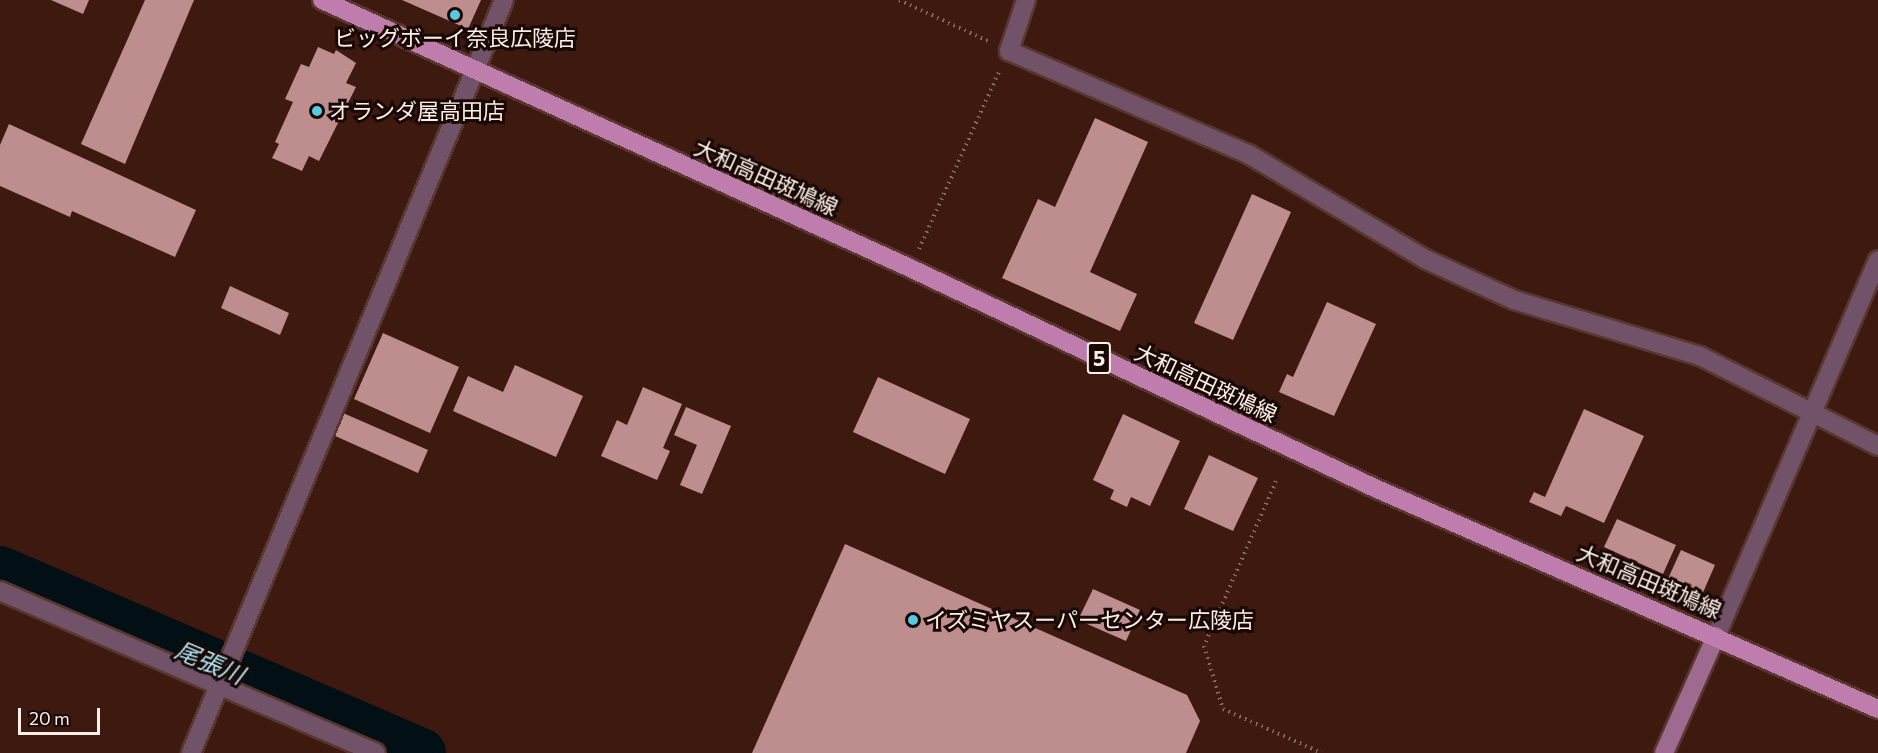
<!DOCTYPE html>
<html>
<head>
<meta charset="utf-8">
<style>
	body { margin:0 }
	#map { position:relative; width:1878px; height:753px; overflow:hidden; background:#3d190f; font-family:Commissioner,"Noto Sans JP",sans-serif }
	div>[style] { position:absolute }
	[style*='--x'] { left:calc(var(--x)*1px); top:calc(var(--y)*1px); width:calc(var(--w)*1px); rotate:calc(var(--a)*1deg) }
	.river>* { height:50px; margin:-25px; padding:0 25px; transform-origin:25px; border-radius:25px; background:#020f14 }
	.building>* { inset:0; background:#be8e8e }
	.path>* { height:4px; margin-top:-2px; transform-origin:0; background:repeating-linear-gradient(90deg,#876c64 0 1.5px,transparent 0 6px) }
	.roads { filter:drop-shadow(2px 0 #58372e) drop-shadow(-2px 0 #58372e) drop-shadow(0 2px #58372e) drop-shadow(0 -2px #58372e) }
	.street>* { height:18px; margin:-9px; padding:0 9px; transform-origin:9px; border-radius:9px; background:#725269 }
	.secondary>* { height:18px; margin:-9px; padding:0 9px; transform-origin:9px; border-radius:9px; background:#9e6a8f }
	.primary>* { height:18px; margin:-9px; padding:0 9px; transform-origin:9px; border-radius:9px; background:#bf7dad }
	.dots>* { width:16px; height:16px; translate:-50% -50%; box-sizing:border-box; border:3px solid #190905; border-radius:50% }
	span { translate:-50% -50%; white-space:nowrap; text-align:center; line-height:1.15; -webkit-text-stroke:6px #190905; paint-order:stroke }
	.shield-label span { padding:2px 4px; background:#190905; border:2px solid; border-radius:4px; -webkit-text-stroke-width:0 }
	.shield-label { font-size:21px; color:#fdeee9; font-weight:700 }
	.poi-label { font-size:22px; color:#fdeee9 }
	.left { translate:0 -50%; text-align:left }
	.street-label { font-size:22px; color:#fdeee9 }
	.water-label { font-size:24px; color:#aee5f5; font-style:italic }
	.scale { position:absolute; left:18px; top:708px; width:82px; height:27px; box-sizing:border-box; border:3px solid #fdeee9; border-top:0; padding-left:8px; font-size:18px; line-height:21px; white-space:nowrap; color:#fdeee9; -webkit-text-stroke:4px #190905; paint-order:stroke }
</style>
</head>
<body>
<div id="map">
	<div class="river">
		<div style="--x:0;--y:571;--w:459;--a:23.4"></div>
	</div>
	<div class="building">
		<div style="clip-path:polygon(51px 0,89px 0,83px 14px)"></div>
		<div style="clip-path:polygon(145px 0,194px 0,125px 164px,81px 144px)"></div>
		<div style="clip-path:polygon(402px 0,481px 0,468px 29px)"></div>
		<div style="clip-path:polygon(318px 47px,334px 54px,336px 50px,356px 63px,346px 83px,356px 87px,319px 161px,309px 156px,302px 171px,272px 158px,279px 144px,275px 142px,293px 102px,285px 99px,301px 64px,309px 67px)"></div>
		<div style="clip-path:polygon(1095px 118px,1148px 142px,1090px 272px,1137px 294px,1120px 331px,1002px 278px,1038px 199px,1055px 207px)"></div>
		<div style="clip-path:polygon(9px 124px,196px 210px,175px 257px,72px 211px,70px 217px,0 186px,0 145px)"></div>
		<div style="clip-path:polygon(1252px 194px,1291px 212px,1233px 340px,1194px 323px)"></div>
		<div style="clip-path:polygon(230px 286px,289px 313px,280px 335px,221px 308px)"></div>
		<div style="clip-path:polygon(1327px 302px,1376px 324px,1334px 416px,1279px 392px,1287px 374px,1293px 377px)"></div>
		<div style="clip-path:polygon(383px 333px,459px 367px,430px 433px,354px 399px)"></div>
		<div style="clip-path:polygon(515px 365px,583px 396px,556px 457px,453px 411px,468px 376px,503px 392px)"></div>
		<div style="clip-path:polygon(878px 377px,970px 419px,945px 474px,853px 432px)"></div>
		<div style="clip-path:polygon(643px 387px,682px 404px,663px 448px,670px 451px,657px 480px,601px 456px,617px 420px,627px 425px)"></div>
		<div style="clip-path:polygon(686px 407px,731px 426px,702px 494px,680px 485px,697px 445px,674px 435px)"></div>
		<div style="clip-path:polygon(1584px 409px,1644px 436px,1604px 523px,1566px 506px,1561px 516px,1529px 502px,1534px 492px,1545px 497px)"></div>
		<div style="clip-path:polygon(343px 413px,428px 450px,418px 473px,333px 435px)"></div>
		<div style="clip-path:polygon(1123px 414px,1180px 441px,1150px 506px,1131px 497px,1127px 507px,1110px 499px,1114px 490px,1093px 480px)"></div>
		<div style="clip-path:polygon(1209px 455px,1258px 478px,1233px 531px,1184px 509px)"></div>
		<div style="clip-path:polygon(1617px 519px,1676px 545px,1663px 574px,1604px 547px)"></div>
		<div style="clip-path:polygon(845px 544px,1187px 695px,1200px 721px,1186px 753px,752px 753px)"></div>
		<div style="clip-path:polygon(1681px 550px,1715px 565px,1701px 597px,1667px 581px)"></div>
		<div style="clip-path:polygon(1093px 589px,1140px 610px,1126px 641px,1078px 620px)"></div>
	</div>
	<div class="path">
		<div style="--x:899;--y:0;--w:98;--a:24.7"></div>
		<div style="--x:919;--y:249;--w:196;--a:-65.7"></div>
		<div style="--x:1276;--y:481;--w:180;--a:113.6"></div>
		<div style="--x:1204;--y:646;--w:66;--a:73.2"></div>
		<div style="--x:1223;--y:709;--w:108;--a:24"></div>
	</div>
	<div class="roads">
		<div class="street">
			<div style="--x:1026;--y:0;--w:54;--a:108.4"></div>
			<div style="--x:1009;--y:51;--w:262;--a:23.3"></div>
			<div style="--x:1250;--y:155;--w:204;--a:30.7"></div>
			<div style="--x:1425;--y:259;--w:98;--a:24.7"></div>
			<div style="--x:1514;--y:300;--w:194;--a:16.8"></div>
			<div style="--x:1700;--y:356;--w:199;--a:26.8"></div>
			<div style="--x:0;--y:591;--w:409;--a:23.3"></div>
			<div style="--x:1716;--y:636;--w:409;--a:-66.7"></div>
			<div style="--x:191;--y:753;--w:815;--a:-67.43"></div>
		</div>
		<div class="secondary">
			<div style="--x:1664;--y:753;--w:128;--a:-66"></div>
		</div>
		<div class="primary">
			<div style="--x:322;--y:0;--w:646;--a:24.5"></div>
			<div style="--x:910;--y:268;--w:517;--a:25.33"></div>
			<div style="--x:1377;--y:489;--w:547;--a:23.71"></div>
		</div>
	</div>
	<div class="dots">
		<div style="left:455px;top:15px;background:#59c8e5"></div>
		<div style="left:317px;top:111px;background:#59c8e5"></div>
		<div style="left:913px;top:620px;background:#59c8e5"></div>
	</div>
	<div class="shield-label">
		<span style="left:1099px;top:358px">5</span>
	</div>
	<div class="poi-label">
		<span style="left:455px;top:38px">ビッグボーイ奈良広陵店</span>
		<span class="left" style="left:329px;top:111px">オランダ屋高田店</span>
		<span class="left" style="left:925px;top:620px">イズミヤスーパーセンター広陵店</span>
	</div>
	<div class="street-label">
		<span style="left:766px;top:177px;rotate:24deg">大和高田斑鳩線</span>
		<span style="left:1206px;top:383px;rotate:25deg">大和高田斑鳩線</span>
		<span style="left:1649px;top:581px;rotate:23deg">大和高田斑鳩線</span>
	</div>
	<div class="water-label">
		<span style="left:210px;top:662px;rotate:23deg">尾張川</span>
	</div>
	<div class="scale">20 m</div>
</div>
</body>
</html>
